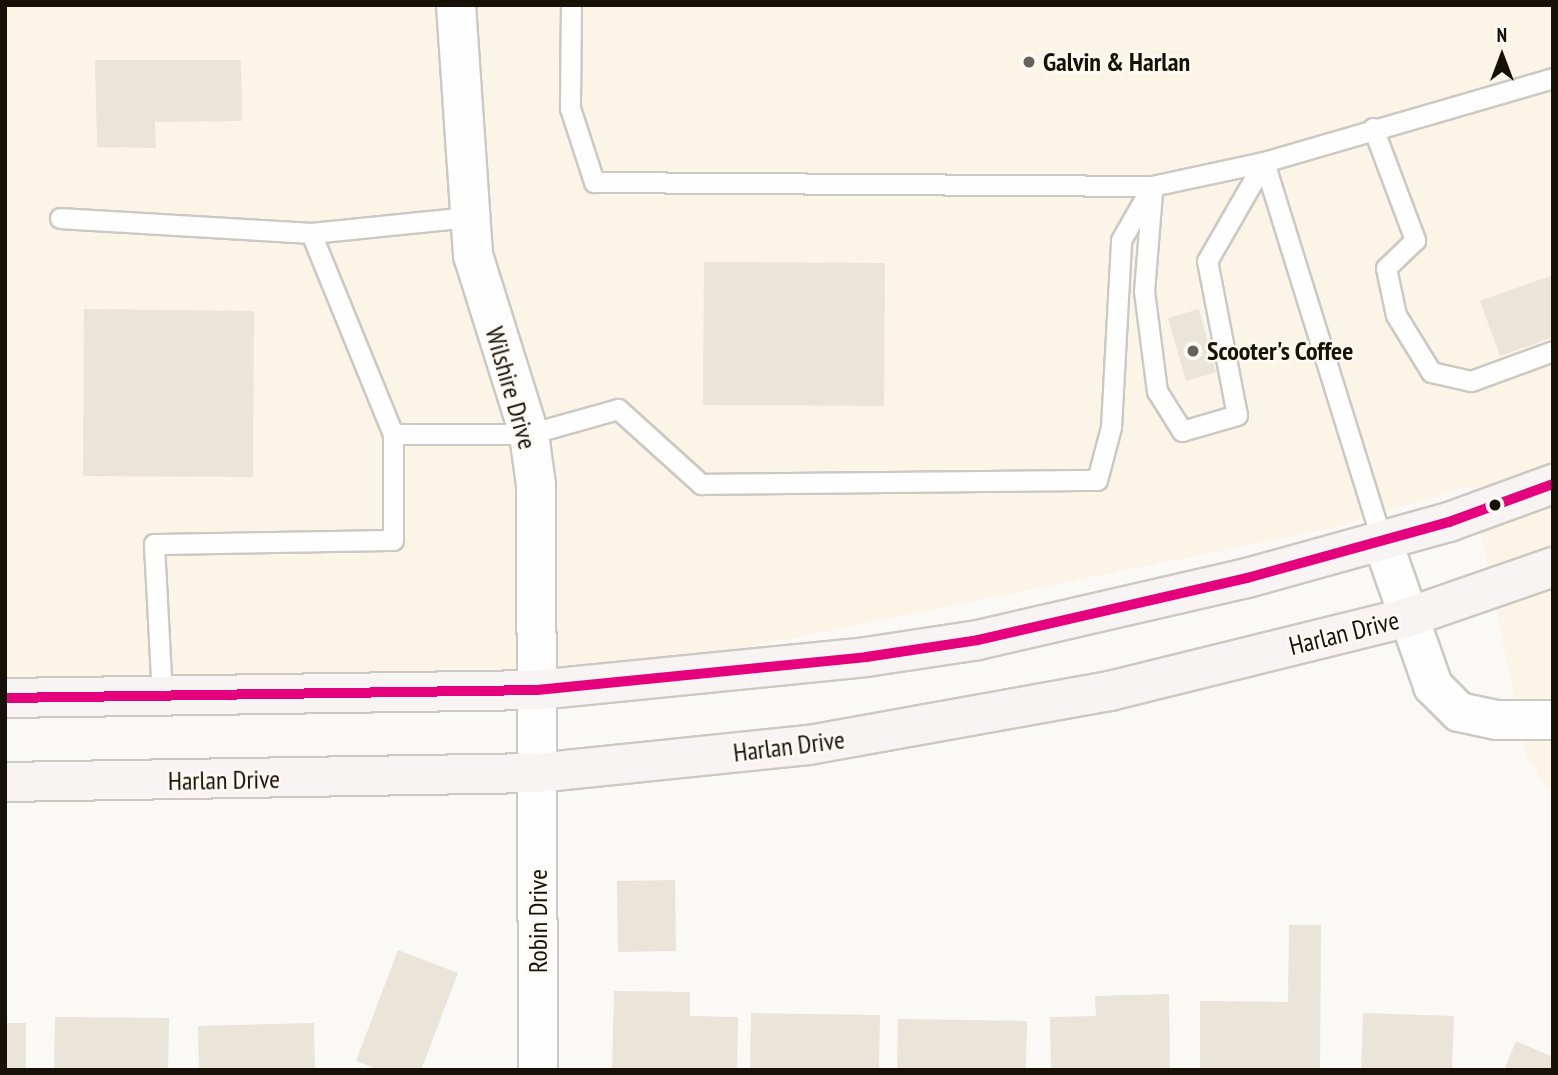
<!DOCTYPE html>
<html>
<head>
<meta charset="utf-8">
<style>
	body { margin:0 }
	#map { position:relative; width:1558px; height:1075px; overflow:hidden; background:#fbf9f6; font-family:"PT Sans Narrow",sans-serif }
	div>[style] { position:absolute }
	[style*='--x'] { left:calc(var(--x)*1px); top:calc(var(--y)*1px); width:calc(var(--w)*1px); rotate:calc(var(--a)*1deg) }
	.built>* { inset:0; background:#fcf4e7 }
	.building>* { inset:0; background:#eae4d9 }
	.roads { filter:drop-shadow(2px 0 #ccc9c2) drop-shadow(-2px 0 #ccc9c2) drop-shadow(0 2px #ccc9c2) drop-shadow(0 -2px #ccc9c2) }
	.lane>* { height:19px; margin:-9.5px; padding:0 9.5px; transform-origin:9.5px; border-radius:9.5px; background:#fefefe }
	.street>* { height:38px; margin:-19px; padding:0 19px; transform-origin:19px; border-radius:19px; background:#fefefe }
	.primary>* { height:38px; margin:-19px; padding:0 19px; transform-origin:19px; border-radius:19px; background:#f8f4f3 }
	.bus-1>* { height:10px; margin:-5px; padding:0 5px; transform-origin:5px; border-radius:5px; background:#e5007d }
	.dots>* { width:19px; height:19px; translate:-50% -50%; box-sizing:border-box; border:4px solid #fdfaf4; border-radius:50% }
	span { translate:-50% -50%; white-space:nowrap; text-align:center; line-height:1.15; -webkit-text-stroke:5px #fdfaf4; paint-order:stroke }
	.poi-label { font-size:26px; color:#171108; font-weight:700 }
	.left { translate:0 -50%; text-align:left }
	.street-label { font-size:26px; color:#171108 }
	.frame { position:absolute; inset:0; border:7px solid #171108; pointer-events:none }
	.north { position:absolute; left:1467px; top:21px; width:70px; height:70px; -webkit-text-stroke:5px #fdfaf4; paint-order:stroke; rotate:0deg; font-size:19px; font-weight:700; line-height:28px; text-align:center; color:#171108 }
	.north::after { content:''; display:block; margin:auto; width:24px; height:32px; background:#171108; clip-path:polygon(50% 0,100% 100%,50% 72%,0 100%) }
</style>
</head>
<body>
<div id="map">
	<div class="built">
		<div style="clip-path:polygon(5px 5px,1553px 5px,1553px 797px,1526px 756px,1471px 486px,1333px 528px,710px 655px,444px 674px,5px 678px)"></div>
	</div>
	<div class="building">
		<div style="clip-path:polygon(95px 60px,241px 60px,242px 121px,155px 122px,156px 148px,97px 147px)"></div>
		<div style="clip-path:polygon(704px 262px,885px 263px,884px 406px,703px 405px)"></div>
		<div style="clip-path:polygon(1553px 275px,1553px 337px,1500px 356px,1480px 301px)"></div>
		<div style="clip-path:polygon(84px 309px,254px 311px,253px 477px,83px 476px)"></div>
		<div style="clip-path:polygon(1199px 309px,1216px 372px,1186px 381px,1168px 318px)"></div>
		<div style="clip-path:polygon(675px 880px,676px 951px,618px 952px,617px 881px)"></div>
		<div style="clip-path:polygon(1289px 925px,1321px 925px,1320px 1070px,1200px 1070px,1200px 1001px,1288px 1002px)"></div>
		<div style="clip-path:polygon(398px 950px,458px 973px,421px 1070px,379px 1070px,356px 1061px)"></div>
		<div style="clip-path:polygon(614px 991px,690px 992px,690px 1016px,738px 1017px,737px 1070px,612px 1070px)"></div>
		<div style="clip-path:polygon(1169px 994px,1170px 1070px,1051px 1070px,1050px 1017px,1096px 1016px,1095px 996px)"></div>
		<div style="clip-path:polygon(751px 1013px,880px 1015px,879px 1070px,750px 1070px)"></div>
		<div style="clip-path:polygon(1363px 1013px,1454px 1016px,1452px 1070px,1361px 1070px)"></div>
		<div style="clip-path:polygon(55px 1017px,169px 1018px,168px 1070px,54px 1070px)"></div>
		<div style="clip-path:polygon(898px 1019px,1027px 1021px,1026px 1070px,897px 1070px)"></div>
		<div style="clip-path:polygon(5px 1023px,26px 1023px,26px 1070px,5px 1070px)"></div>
		<div style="clip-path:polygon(314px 1023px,315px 1070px,199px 1070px,198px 1026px)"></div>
		<div style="clip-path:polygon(1516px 1041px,1553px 1057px,1553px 1070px,1504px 1070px)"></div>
	</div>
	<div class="roads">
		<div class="lane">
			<div style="--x:571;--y:5;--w:103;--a:90.6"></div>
			<div style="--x:570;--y:108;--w:78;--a:72"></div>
			<div style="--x:594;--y:182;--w:558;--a:0.41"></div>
			<div style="--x:1152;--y:186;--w:115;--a:-12.1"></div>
			<div style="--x:1264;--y:162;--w:301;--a:-16.2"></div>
			<div style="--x:1373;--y:128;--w:120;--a:69.4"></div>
			<div style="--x:1415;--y:240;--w:40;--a:136"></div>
			<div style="--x:1386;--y:268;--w:48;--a:78"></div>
			<div style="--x:1396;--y:315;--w:67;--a:58.4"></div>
			<div style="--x:1431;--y:372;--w:41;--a:12.7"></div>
			<div style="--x:1471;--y:381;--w:87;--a:-20.1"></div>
			<div style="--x:1264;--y:162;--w:396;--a:72.7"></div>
			<div style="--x:1152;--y:192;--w:99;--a:94.6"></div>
			<div style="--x:1144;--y:291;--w:101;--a:82.6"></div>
			<div style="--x:1157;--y:391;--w:47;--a:58"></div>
			<div style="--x:1182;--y:431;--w:57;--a:-16.2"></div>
			<div style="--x:1237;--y:415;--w:157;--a:-101"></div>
			<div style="--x:1207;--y:261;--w:114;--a:-60.1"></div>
			<div style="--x:60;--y:218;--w:251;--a:3.4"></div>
			<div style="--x:393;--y:434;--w:217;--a:-112.2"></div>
			<div style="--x:311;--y:233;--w:159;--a:-5.8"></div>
			<div style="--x:162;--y:697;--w:153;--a:-93"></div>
			<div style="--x:154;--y:544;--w:239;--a:-1"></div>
			<div style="--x:393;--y:540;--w:106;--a:-90"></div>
			<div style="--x:393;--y:434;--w:136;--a:0"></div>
			<div style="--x:529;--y:434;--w:92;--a:-15.7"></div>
			<div style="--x:618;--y:409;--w:112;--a:42.1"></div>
			<div style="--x:701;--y:484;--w:396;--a:-0.6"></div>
			<div style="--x:1097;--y:480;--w:55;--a:-75.2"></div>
			<div style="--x:1111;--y:427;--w:187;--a:-86.9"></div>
			<div style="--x:1121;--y:240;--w:62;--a:-60.1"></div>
		</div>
		<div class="street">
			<div style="--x:456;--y:5;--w:251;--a:86.1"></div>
			<div style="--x:473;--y:255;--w:188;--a:72.6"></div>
			<div style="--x:529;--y:434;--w:51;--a:82.2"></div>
			<div style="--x:536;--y:485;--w:585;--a:89.8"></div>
			<div style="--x:1382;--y:540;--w:155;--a:70.7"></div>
			<div style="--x:1433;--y:686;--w:37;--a:45"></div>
			<div style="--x:1459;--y:712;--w:39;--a:12"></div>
			<div style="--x:1497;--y:720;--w:56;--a:0"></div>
		</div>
		<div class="primary">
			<div style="--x:5;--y:698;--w:532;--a:-0.86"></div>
			<div style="--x:537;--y:690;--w:331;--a:-5.7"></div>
			<div style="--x:866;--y:657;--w:113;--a:-8.6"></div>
			<div style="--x:978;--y:640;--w:276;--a:-13"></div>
			<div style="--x:1247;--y:578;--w:210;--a:-15.5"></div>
			<div style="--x:1449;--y:522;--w:111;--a:-20.1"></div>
			<div style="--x:5;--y:782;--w:532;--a:-0.97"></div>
			<div style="--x:537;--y:773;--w:273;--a:-5.9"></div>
			<div style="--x:809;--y:745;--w:306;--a:-10.2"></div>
			<div style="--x:1110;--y:691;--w:305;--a:-13.9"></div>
			<div style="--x:1406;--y:618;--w:156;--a:-19.1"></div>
		</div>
	</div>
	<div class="bus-1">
		<div style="--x:5;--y:698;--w:532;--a:-0.86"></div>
		<div style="--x:537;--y:690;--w:331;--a:-5.7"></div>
		<div style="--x:866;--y:657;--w:113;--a:-8.6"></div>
		<div style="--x:978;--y:640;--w:276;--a:-13"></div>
		<div style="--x:1247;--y:578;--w:210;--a:-15.5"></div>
		<div style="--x:1449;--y:522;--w:111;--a:-20.1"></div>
	</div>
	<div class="dots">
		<div style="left:1029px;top:62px;background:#67625b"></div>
		<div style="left:1193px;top:351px;background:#67625b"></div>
		<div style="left:1495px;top:505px;background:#171108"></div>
	</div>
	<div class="poi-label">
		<span class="left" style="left:1043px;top:62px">Galvin &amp; Harlan</span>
		<span class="left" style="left:1207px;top:351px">Scooter's Coffee</span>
	</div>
	<div class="street-label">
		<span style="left:511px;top:388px;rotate:74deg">Wilshire Drive</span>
		<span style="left:1344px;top:633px;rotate:-14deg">Harlan Drive</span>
		<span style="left:789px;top:746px;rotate:-7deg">Harlan Drive</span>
		<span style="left:224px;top:780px;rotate:-1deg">Harlan Drive</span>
		<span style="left:538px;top:921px;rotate:-90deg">Robin Drive</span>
	</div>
	<div class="frame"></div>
	<div class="north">N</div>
</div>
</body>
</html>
